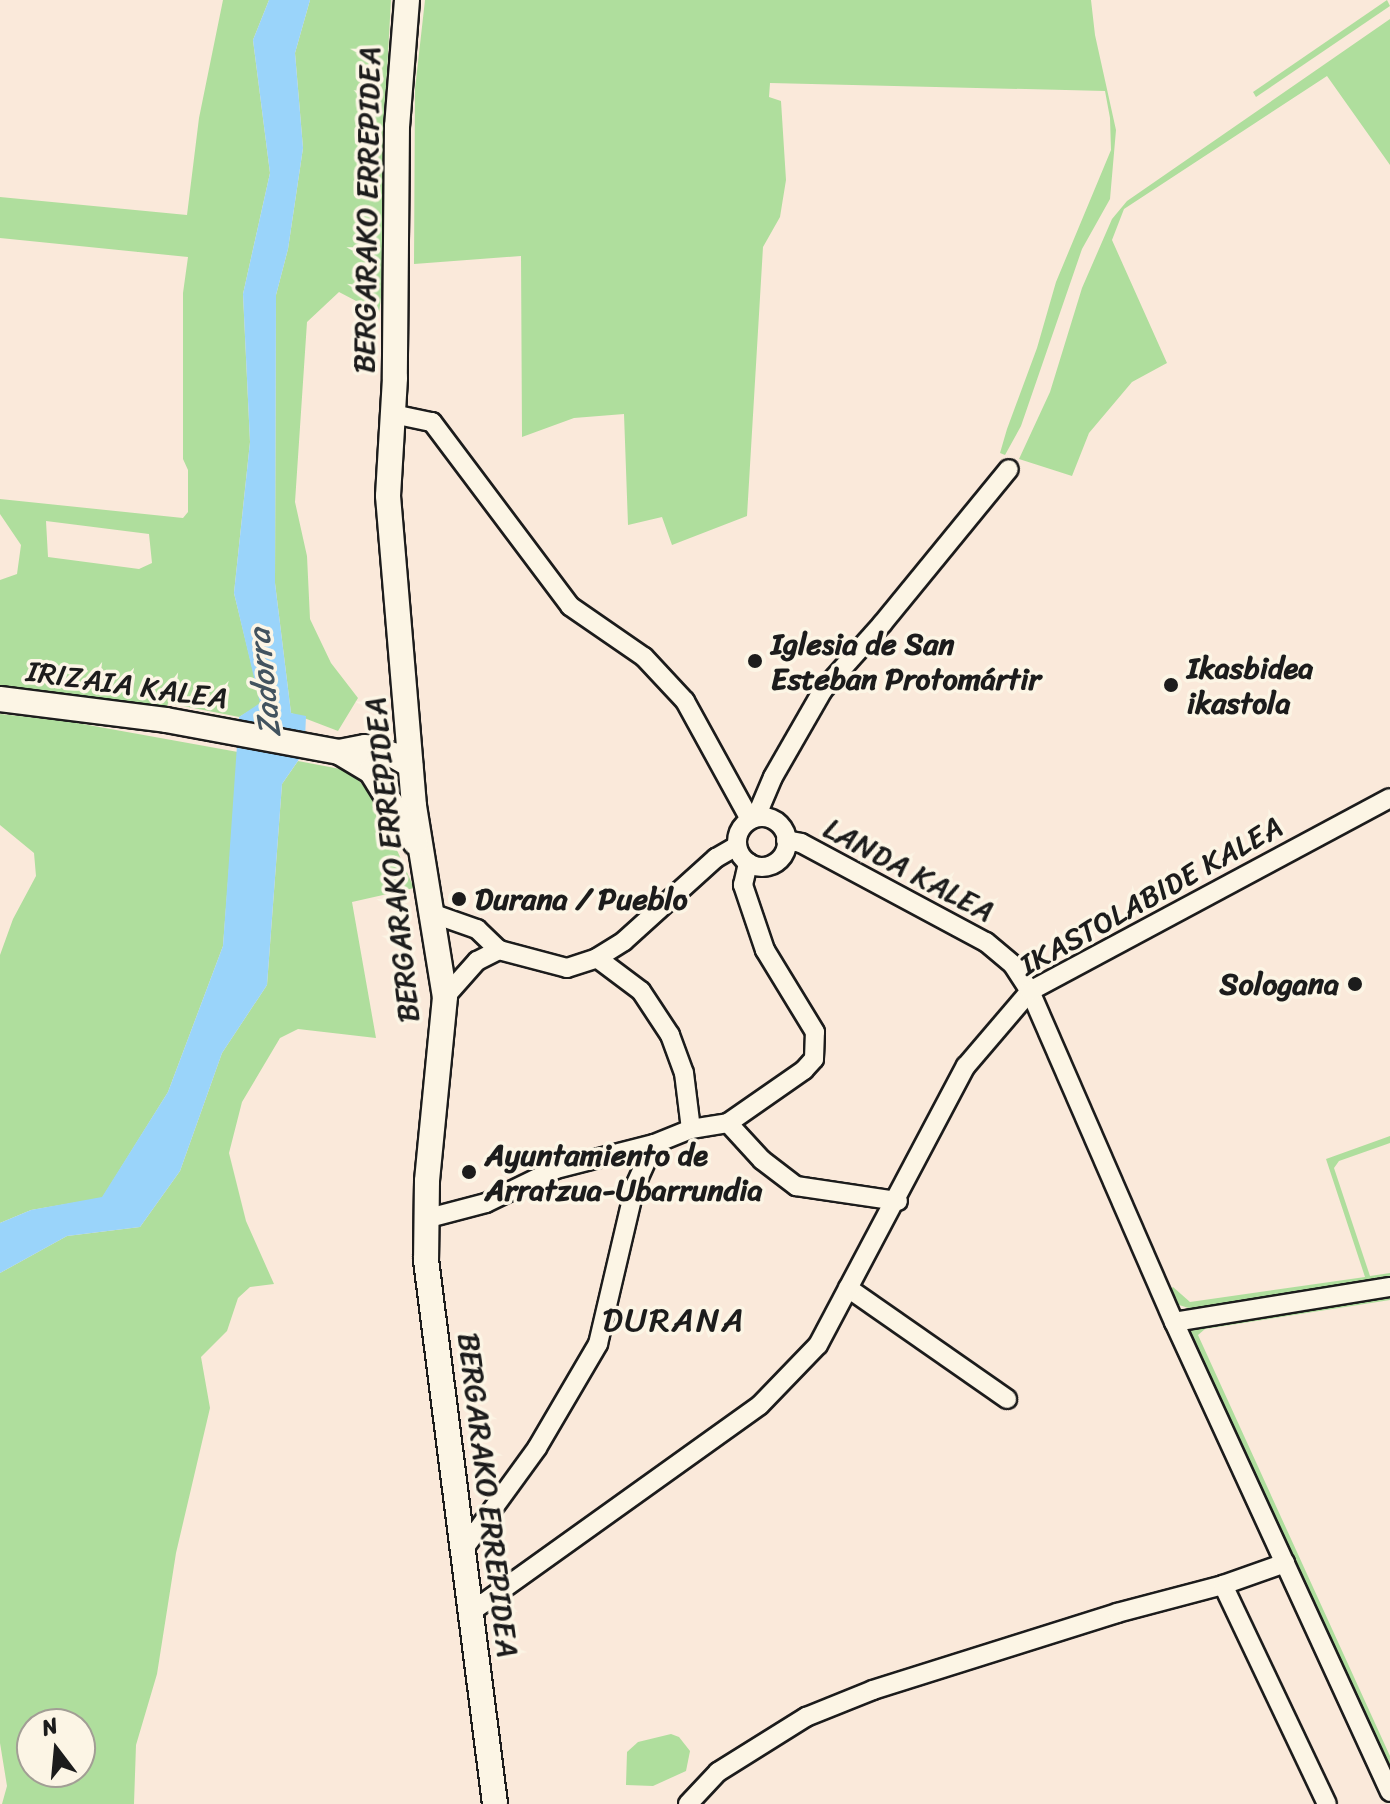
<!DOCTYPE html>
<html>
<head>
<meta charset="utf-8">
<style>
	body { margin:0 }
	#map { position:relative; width:1390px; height:1804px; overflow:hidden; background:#fae9da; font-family:Sriracha,sans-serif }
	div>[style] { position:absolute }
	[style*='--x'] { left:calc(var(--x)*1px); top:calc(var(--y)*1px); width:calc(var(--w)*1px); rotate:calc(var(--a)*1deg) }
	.green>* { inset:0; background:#afde9d }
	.water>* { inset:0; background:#9ad4fa }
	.roads { filter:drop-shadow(2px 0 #1c1c1c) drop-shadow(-2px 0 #1c1c1c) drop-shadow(0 2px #1c1c1c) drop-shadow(0 -2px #1c1c1c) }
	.minor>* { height:18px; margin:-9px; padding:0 9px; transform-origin:9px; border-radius:9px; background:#fcf5e5 }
	.minor>.ring { margin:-9px; padding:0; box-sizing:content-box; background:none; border:18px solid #fcf5e5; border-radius:50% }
	.tertiary>* { height:24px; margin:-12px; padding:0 12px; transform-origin:12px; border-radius:12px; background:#fcf5e5 }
	.dots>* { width:22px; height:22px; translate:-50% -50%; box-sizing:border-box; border:4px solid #fcf5e5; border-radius:50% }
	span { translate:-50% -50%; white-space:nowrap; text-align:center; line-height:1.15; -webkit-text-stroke:7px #fcf5e5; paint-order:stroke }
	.street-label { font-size:30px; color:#1c1c1c }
	.poi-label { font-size:30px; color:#1c1c1c; font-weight:700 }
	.left { translate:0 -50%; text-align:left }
	.right { translate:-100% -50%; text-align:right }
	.water-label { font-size:32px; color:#42535f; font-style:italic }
	.quarter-label { font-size:34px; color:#1c1c1c; letter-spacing:2px }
	.north { position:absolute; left:16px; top:1708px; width:80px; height:80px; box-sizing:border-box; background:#fcf5e5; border:2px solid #a29e95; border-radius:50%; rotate:344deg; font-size:22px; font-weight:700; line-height:32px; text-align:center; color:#1c1c1c }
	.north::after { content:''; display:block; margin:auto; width:28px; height:36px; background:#1c1c1c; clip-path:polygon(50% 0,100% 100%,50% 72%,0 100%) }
</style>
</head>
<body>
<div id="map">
	<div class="green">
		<div style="clip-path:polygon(evenodd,223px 0,269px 0,253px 40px,270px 173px,243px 294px,250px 442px,234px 593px,261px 704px,239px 717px,168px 703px,166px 712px,0 685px,0 580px,17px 574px,21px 545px,0 514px,0 499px,183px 518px,188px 512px,188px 470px,183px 459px,183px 293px,188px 257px,0 238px,0 197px,187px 215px,199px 118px,223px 0,46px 521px,149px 534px,152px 563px,139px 569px,48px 557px,46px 521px)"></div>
		<div style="clip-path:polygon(310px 0,391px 0,385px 107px,385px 267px,379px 313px,339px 292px,307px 322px,295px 502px,307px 556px,310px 619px,331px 663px,358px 698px,338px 731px,291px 713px,275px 583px,276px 295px,288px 249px,303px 148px,295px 53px)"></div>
		<div style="clip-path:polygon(425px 0,1091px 0,1095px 35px,1116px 130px,1110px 199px,1082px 249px,1021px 426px,1005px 455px,1000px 453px,1007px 429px,1037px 348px,1056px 282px,1111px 150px,1110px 118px,1105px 91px,770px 83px,769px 97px,781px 101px,786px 180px,780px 217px,763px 247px,747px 516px,672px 545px,662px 517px,628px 525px,624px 414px,574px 418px,522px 437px,521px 256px,414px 264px,415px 89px)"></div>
		<div style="clip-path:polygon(1387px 0,1390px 6px,1256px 97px,1253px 92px)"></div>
		<div style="clip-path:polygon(1390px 19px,1390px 165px,1327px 76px,1124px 209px,1112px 240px,1167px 363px,1132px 382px,1089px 433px,1072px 476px,1019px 459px,1050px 392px,1082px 288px,1112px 219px,1127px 201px)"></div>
		<div style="clip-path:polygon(0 714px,66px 721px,238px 752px,223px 946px,168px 1092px,102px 1198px,31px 1210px,0 1223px,0 955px,13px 919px,36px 876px,34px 853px,0 825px)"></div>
		<div style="clip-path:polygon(evenodd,298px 761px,351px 771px,374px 799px,414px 888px,352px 902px,376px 1038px,298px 1029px,280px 1038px,242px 1102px,229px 1153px,246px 1221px,274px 1284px,250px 1287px,238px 1298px,227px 1331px,201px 1357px,210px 1408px,176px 1553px,157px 1674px,136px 1745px,134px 1804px,2px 1804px,7px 1786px,0 1743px,0 1273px,67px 1236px,140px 1227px,180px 1171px,222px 1053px,267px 985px,282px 784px,298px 761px,32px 1724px,80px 1724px,80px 1772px,32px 1772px,32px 1724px)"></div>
		<div style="clip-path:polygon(1390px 1136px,1390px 1143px,1339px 1161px,1334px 1168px,1370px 1276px,1390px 1273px,1390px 1281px,1198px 1311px,1176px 1304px,1170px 1290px,1173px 1287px,1190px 1302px,1365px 1277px,1326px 1159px)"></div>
		<div style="clip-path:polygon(1390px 1292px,1390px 1300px,1205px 1329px,1198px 1335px,1390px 1756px,1390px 1772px,1187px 1337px,1193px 1323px)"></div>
		<div style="clip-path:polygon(671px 1734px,679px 1737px,690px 1751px,686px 1771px,653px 1786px,626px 1785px,627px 1752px,638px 1742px)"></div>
	</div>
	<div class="water">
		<div style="clip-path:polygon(269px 0,310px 0,295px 53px,303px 148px,288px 249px,276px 295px,275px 583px,291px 713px,306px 716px,305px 739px,302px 755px,282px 784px,267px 985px,222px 1053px,180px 1171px,140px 1227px,67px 1236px,0 1273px,0 1223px,31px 1210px,102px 1197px,168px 1092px,223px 946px,239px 717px,260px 703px,234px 593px,250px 442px,243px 294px,270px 173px,253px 40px)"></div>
	</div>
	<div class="roads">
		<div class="minor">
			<div style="--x:393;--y:414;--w:40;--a:12"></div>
			<div style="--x:432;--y:422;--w:230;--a:53.1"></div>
			<div style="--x:570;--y:606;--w:90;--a:34.6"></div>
			<div style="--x:644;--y:657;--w:60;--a:47"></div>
			<div style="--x:685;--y:701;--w:135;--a:61.2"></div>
			<div style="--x:756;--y:817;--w:43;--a:-67"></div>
			<div style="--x:773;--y:777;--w:100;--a:-60.1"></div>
			<div style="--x:823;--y:690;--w:89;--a:-48.2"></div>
			<div style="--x:882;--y:624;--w:200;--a:-50.7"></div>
			<div class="ring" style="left:737px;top:817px;width:32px;height:32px"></div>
			<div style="--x:786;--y:840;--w:15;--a:11"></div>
			<div style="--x:801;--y:843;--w:210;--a:28.2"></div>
			<div style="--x:986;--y:942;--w:35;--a:40"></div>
			<div style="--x:1013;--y:965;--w:31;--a:57"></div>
			<div style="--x:1030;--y:991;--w:361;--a:66.5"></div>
			<div style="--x:1174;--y:1322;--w:517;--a:65.32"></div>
			<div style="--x:434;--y:914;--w:46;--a:19.2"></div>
			<div style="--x:477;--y:929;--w:30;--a:44"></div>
			<div style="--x:499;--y:950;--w:70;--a:14.8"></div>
			<div style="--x:567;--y:968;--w:32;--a:-18"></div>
			<div style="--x:597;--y:958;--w:32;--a:-32"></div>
			<div style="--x:624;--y:941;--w:124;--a:-42.1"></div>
			<div style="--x:716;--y:858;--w:24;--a:-30"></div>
			<div style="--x:597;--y:958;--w:55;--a:36.9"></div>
			<div style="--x:641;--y:991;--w:53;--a:56.6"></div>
			<div style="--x:670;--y:1035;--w:40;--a:69.8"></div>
			<div style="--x:684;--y:1073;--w:56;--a:82.9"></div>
			<div style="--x:445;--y:997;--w:48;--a:-48.4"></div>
			<div style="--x:477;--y:961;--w:25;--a:-27"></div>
			<div style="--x:728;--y:1123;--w:50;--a:47.4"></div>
			<div style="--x:762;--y:1160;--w:43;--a:37.4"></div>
			<div style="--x:796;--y:1186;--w:103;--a:8.4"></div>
			<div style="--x:425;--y:1219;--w:63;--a:-14.7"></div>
			<div style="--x:486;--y:1203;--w:78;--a:-25.9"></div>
			<div style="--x:556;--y:1169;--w:101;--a:-14.3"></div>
			<div style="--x:654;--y:1144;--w:40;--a:-22"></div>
			<div style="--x:691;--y:1129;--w:37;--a:-9"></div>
			<div style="--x:728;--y:1123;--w:93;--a:-34.9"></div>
			<div style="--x:804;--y:1070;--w:15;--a:-48"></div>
			<div style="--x:814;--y:1059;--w:27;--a:-88"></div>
			<div style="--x:815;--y:1032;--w:96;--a:-121.4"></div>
			<div style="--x:765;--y:950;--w:69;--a:-108.7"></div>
			<div style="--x:743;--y:885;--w:23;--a:-77"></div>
			<div style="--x:848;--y:1288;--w:194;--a:34.9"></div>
			<div style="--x:1174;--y:1322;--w:219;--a:-9.2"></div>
			<div style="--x:463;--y:1550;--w:126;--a:-54"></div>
			<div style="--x:537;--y:1448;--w:121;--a:-59.6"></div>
			<div style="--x:598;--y:1344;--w:162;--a:-76.8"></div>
			<div style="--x:635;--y:1186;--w:46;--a:-65.7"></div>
			<div style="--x:1223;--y:1585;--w:66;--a:-19.5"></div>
			<div style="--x:471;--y:1612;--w:355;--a:-35.6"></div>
			<div style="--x:760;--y:1405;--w:83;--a:-46"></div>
			<div style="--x:818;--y:1345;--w:316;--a:-62.1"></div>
			<div style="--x:966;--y:1066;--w:99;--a:-49.5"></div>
			<div style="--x:1030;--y:991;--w:408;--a:-28.2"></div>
			<div style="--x:688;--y:1804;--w:44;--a:-46.8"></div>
			<div style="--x:718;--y:1772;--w:104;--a:-32"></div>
			<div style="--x:806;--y:1717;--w:72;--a:-21.9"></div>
			<div style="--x:873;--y:1690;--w:256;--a:-17.5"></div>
			<div style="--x:1117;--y:1613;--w:110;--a:-14.8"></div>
			<div style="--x:1223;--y:1585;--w:242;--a:64.6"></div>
		</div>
		<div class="tertiary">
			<div style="--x:407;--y:0;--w:126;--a:94.5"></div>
			<div style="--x:397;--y:126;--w:252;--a:90.5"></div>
			<div style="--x:395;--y:378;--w:118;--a:93.4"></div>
			<div style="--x:388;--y:496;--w:311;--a:85.2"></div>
			<div style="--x:414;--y:806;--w:193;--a:80.8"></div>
			<div style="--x:445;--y:997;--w:185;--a:95.6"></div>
			<div style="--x:427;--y:1181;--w:79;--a:90.7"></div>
			<div style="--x:426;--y:1260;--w:548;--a:82.77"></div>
			<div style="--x:0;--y:699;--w:167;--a:7.2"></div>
			<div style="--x:166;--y:720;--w:176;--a:10.5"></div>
			<div style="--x:339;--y:752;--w:26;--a:-11"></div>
			<div style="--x:365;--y:747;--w:29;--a:16"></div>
			<div style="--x:393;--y:755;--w:20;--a:30"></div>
			<div style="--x:339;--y:752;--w:37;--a:31"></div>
			<div style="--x:371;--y:771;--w:84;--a:58.2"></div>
		</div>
	</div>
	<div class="dots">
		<div style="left:755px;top:661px;background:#1c1c1c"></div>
		<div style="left:1171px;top:685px;background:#1c1c1c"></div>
		<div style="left:459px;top:899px;background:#1c1c1c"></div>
		<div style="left:1355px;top:984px;background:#1c1c1c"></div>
		<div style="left:469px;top:1172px;background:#1c1c1c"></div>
	</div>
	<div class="street-label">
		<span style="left:367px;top:210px;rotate:-89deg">BERGARAKO ERREPIDEA</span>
		<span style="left:127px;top:685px;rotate:8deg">IRIZAIA KALEA</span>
		<span style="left:392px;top:860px;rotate:-96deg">BERGARAKO ERREPIDEA</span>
		<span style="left:909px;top:870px;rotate:28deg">LANDA KALEA</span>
		<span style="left:1151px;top:896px;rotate:-29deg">IKASTOLABIDE KALEA</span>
		<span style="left:488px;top:1495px;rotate:83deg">BERGARAKO ERREPIDEA</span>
	</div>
	<div class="poi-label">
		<span class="left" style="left:771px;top:661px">Iglesia de San<br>Esteban Protomártir</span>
		<span class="left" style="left:1187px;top:685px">Ikasbidea<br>ikastola</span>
		<span class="left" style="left:475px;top:899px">Durana / Pueblo</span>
		<span class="right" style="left:1339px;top:984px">Sologana</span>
		<span class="left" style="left:485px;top:1172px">Ayuntamiento de<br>Arratzua-Ubarrundia</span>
	</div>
	<div class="water-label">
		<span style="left:265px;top:683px;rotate:-96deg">Zadorra</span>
	</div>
	<div class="quarter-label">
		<span style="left:674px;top:1321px">DURANA</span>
	</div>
	<div class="north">N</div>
</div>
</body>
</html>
